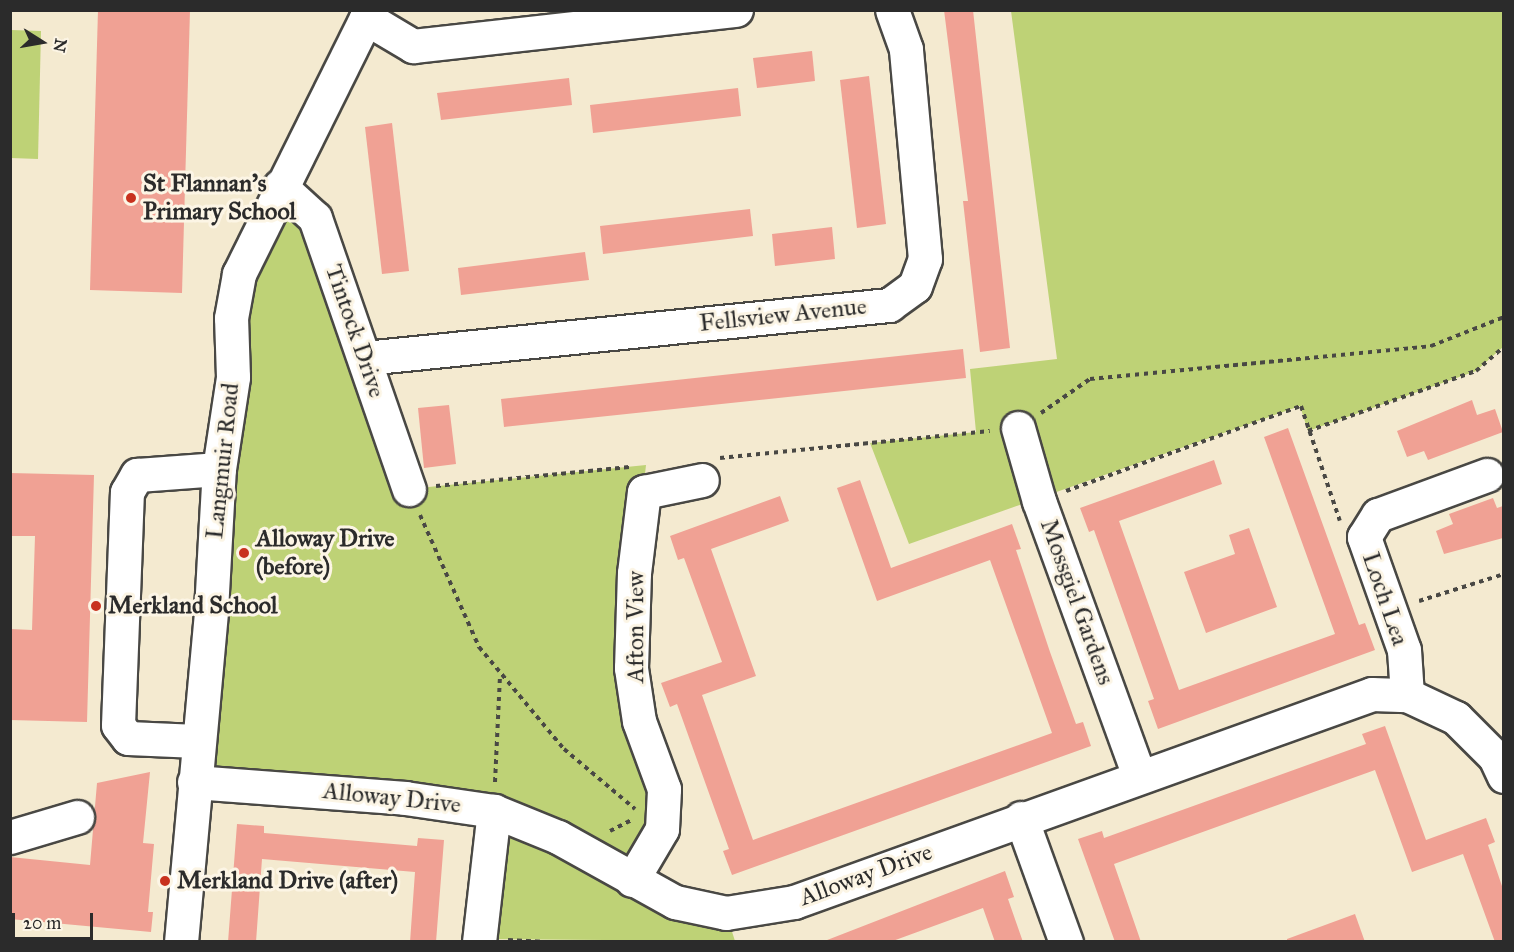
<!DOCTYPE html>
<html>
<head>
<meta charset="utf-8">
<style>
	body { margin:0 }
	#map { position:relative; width:1514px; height:952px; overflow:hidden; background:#f4ead0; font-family:"IM FELL Great Primer",serif }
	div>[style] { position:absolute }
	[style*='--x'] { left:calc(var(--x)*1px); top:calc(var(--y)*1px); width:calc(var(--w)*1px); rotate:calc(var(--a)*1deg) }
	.green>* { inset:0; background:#bed276 }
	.building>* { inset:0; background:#f0a194 }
	.path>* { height:4px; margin-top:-2px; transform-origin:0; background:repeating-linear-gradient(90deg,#494844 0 4.5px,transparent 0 9px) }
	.roads { filter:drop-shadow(2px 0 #494844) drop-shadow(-2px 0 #494844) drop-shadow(0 2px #494844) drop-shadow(0 -2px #494844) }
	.minor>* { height:33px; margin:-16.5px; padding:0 16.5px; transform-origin:16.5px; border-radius:16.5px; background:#fff }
	.dots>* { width:16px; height:16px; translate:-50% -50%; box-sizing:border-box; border:3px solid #fcf5e5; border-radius:50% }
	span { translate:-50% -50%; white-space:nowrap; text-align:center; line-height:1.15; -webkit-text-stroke:6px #fcf5e5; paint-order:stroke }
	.poi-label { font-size:24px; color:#2b2b2b; font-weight:700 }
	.left { translate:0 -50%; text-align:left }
	.street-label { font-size:24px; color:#2b2b2b }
	.frame { position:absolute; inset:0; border:12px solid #2b2b2b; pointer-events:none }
	.north { position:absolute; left:12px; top:12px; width:60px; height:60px; -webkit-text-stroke:4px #fcf5e5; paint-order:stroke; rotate:101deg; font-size:16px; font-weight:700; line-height:24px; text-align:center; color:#2b2b2b }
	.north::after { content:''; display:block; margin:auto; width:21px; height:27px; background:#2b2b2b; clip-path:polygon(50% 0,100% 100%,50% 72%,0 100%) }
	.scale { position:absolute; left:12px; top:913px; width:81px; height:27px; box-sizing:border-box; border:3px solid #2b2b2b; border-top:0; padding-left:8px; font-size:18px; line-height:21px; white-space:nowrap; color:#2b2b2b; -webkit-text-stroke:4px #fcf5e5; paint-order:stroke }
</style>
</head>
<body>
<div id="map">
	<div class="green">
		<div style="clip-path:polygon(1011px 11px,1503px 11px,1503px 347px,1476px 371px,1308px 431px,1300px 406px,909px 544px,870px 443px,976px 432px,970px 369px,1057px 359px)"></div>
		<div style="clip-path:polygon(11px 30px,41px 31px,38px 159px,11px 158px)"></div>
		<div style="clip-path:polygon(299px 201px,409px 489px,646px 465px,634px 573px,664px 789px,632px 880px,726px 913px,735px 941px,480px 939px,493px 810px,215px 784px,197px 741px,219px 469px,261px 234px)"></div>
	</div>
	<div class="building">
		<div style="clip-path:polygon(98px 10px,190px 10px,182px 293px,90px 290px)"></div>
		<div style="clip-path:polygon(944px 10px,973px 10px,1010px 348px,980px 352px,963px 201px,968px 201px)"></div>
		<div style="clip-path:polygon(812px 51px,815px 81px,757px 88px,753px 58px)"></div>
		<div style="clip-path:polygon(869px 76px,886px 224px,857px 228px,840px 80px)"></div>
		<div style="clip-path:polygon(569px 78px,572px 105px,441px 120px,437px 93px)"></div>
		<div style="clip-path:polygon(738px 88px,741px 116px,593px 133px,590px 105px)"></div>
		<div style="clip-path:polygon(392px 123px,409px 271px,382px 274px,365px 127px)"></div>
		<div style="clip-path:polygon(750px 209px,753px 236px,603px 254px,600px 226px)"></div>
		<div style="clip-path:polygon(832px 227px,835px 259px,775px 266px,772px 234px)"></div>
		<div style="clip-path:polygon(585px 252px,589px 280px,461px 295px,458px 268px)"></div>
		<div style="clip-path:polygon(963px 349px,966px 378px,504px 427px,501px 399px)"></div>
		<div style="clip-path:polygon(1472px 400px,1477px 415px,1495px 409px,1503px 432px,1428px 460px,1424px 451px,1407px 457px,1397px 431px)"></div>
		<div style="clip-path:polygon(449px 405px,456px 464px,424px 468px,418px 408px)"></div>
		<div style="clip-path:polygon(1288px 428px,1359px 625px,1365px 623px,1375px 650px,1158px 729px,1148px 701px,1154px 699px,1094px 530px,1089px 532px,1080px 508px,1214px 460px,1222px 484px,1119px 521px,1179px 690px,1335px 634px,1264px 437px)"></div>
		<div style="clip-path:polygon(10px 473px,94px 475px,87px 722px,10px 720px,10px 629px,32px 630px,35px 536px,10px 536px)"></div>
		<div style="clip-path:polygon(860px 480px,891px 568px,1012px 524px,1021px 549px,1016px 550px,1050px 652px,1076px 724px,1083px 722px,1091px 746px,732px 875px,723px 851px,729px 849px,677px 704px,670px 707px,661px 683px,722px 662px,684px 558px,678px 560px,670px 536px,780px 496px,789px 521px,711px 549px,756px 676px,702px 695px,753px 840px,1052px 733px,990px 560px,877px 601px,837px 488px)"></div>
		<div style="clip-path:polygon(1493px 498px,1497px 508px,1503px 506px,1503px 538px,1444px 554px,1436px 531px,1453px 524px,1449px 514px)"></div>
		<div style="clip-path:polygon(1249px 528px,1277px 607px,1206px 633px,1184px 572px,1235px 554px,1229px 535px)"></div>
		<div style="clip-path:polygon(1385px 726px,1426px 840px,1486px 818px,1495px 842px,1488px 845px,1503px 889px,1503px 942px,1495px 942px,1463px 854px,1412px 872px,1375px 770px,1114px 864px,1141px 942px,1115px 942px,1078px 839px,1102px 831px,1104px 838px,1366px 744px,1362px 734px)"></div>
		<div style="clip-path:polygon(150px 772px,143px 843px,154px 844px,148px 912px,153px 912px,151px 932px,10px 919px,10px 857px,90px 865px,97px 783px)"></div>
		<div style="clip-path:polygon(237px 824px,264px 826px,264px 833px,417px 846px,418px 838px,444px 840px,436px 942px,410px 942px,415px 872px,262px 859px,256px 942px,228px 942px)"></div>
		<div style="clip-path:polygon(1005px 871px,1014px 897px,1008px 899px,1023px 942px,995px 942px,983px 908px,890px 942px,822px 942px)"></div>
		<div style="clip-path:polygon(1355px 914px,1365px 942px,1287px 942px,1287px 939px)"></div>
	</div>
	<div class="path">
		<div style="--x:1041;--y:413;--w:60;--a:-34.8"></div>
		<div style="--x:1090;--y:379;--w:343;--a:-5.5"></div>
		<div style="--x:1431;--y:346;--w:79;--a:-21.7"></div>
		<div style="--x:1308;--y:431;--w:178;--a:-19.7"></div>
		<div style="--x:1476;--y:371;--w:37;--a:-41"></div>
		<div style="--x:720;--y:458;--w:271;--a:-5.7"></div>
		<div style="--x:436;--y:486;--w:194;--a:-5.6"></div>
		<div style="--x:1066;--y:491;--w:250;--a:-19.9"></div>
		<div style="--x:1301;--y:406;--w:121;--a:71.3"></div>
		<div style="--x:420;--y:515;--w:145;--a:65.9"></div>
		<div style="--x:479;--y:647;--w:133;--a:50.2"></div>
		<div style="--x:564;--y:749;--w:93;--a:40.2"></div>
		<div style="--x:1419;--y:601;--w:89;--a:-17.6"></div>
		<div style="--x:495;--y:782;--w:107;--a:-87.3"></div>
		<div style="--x:610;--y:831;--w:25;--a:-27"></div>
		<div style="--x:508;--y:940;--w:35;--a:3"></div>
	</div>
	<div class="roads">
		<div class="minor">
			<div style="--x:366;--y:18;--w:55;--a:30.8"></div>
			<div style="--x:413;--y:46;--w:325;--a:-6.4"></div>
			<div style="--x:280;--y:186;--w:47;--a:42.4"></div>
			<div style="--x:315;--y:218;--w:287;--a:70.9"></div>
			<div style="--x:365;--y:358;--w:527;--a:-5.78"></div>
			<div style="--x:889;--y:305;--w:32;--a:-36"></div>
			<div style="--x:915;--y:286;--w:29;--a:-70"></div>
			<div style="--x:925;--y:259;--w:211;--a:-95.2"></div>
			<div style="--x:906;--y:49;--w:41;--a:-109.7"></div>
			<div style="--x:1018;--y:428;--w:76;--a:74"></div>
			<div style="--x:1039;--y:501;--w:293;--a:70"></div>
			<div style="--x:1407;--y:695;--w:45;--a:-93.8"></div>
			<div style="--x:1404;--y:650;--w:120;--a:-109.5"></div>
			<div style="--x:1364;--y:537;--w:26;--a:-58"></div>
			<div style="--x:1378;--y:515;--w:116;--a:-20.2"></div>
			<div style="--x:197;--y:741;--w:69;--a:-177.5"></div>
			<div style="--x:128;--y:738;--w:16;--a:-128"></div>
			<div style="--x:118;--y:725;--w:233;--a:-87.8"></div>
			<div style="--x:127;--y:492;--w:20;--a:-60"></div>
			<div style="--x:137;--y:475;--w:82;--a:-4.2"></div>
			<div style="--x:194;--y:782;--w:212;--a:4.3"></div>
			<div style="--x:405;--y:798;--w:90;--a:8.3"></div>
			<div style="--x:494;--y:811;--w:69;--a:22.1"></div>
			<div style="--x:558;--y:837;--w:134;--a:29.1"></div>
			<div style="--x:675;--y:902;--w:52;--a:12.2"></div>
			<div style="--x:726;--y:913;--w:69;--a:-9.2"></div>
			<div style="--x:794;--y:902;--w:614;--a:-19.79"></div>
			<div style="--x:1372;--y:694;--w:35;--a:2"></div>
			<div style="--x:1407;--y:695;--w:54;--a:25.1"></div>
			<div style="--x:1456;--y:718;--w:55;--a:45"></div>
			<div style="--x:1495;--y:757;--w:21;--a:65"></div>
			<div style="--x:1021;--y:818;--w:132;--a:70.1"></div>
			<div style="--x:10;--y:837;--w:70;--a:-16.6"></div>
			<div style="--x:632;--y:880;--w:59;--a:-59.5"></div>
			<div style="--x:662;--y:829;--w:40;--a:-87.1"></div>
			<div style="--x:664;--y:789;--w:72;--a:-110.2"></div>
			<div style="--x:639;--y:721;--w:54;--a:-98.6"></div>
			<div style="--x:631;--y:668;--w:95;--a:-88.2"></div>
			<div style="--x:634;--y:573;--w:82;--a:-83"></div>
			<div style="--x:644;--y:492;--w:59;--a:-11.7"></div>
			<div style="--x:181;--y:942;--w:333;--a:-84.8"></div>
			<div style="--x:211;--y:610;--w:141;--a:-86.8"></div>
			<div style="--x:219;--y:469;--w:93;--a:-81.3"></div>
			<div style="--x:233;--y:377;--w:59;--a:-91.9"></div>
			<div style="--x:231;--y:318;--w:45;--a:-79.7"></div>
			<div style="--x:239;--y:274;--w:295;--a:-63.6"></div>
			<div style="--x:479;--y:942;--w:132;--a:-83.5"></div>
		</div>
	</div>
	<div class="dots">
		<div style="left:131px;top:198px;background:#c8321e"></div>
		<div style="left:244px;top:553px;background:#c8321e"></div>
		<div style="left:96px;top:606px;background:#c8321e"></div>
		<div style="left:165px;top:881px;background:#c8321e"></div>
	</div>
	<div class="poi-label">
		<span class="left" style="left:143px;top:198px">St Flannan's<br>Primary School</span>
		<span class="left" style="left:256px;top:553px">Alloway Drive<br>(before)</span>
		<span class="left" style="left:108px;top:606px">Merkland School</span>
		<span class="left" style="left:177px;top:881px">Merkland Drive (after)</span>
	</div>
	<div class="street-label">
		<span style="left:783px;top:315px;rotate:-6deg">Fellsview Avenue</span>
		<span style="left:355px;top:331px;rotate:71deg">Tintock Drive</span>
		<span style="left:223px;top:461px;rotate:-84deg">Langmuir Road</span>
		<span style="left:1385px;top:599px;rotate:71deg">Loch Lea</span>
		<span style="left:1077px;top:602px;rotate:70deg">Mossgiel Gardens</span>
		<span style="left:636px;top:627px;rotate:-90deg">Afton View</span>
		<span style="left:392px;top:798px;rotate:6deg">Alloway Drive</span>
		<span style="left:866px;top:875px;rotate:-20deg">Alloway Drive</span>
	</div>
	<div class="frame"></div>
	<div class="north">N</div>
	<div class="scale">20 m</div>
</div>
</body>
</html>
